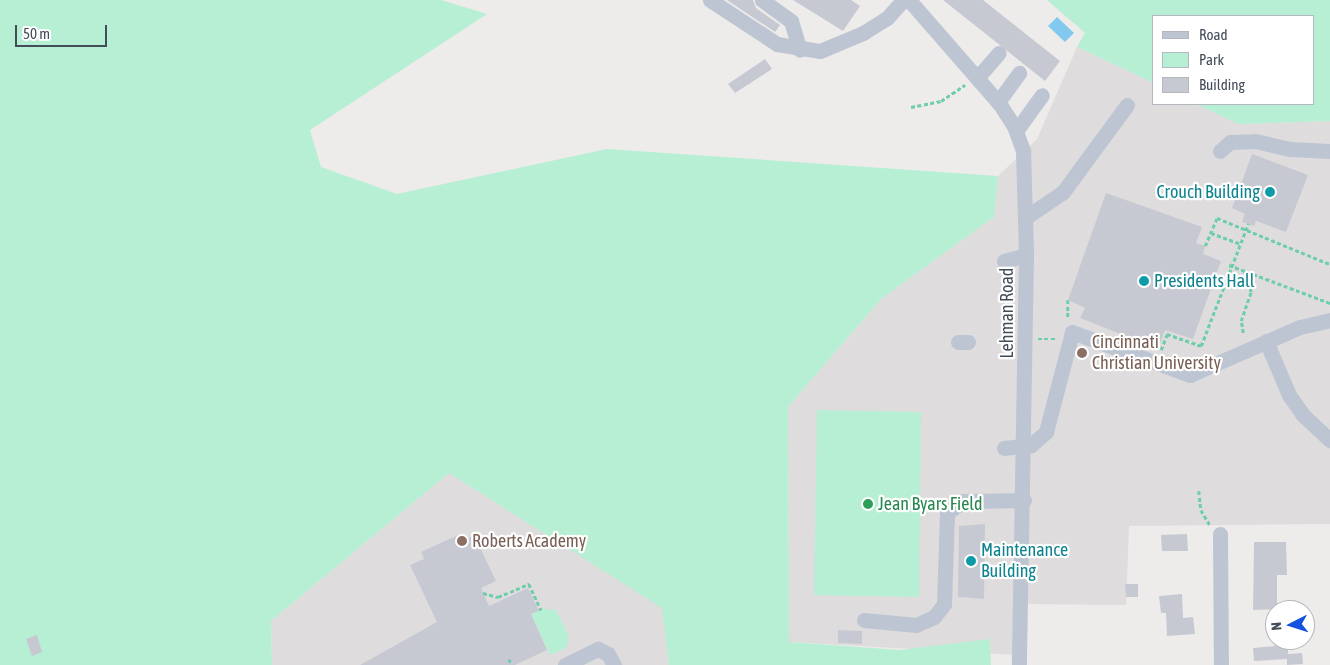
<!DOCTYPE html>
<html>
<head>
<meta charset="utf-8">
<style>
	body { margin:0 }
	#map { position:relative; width:1330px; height:665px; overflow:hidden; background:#eeebeb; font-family:"Asap Condensed",sans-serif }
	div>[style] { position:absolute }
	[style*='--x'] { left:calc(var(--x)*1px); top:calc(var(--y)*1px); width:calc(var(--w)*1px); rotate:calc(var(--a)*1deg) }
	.education>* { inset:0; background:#dfdcdd }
	.green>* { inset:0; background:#b6efd4 }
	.water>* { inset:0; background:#81c9ee }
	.building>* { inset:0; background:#c7c9d2 }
	.path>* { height:2.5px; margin-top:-1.25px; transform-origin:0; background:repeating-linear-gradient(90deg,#6dceab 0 4px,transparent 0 6.5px) }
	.minor>* { height:15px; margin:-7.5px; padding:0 7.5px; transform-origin:7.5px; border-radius:7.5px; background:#bdc5d2 }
	.dots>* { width:14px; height:14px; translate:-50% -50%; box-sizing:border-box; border:2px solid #fff; border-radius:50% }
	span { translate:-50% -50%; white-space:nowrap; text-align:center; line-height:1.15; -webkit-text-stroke:4.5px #fff; paint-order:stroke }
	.culture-label { font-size:18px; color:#0d838f }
	.right { translate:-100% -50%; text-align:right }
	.left { translate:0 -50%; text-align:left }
	.street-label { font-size:18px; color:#434c59 }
	.education-label { font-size:18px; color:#785e54 }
	.leisure-label { font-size:18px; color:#27864d }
	.legend { position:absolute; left:1152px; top:15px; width:162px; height:90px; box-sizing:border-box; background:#fff; border:1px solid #b4b7bd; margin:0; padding:6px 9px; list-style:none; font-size:15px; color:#434c59 }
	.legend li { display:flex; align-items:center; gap:10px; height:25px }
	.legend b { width:25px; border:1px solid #b4b7bd }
	.north { position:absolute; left:1265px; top:600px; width:50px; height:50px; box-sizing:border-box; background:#fff; border:1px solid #b4b7bd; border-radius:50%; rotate:265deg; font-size:14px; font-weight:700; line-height:20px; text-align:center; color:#434c59 }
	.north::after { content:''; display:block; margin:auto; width:18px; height:22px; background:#1352e1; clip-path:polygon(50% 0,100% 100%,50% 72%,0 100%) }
	.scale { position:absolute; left:15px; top:25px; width:92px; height:22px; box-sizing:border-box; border:2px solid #434c59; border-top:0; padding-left:6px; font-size:15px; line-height:18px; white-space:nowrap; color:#434c59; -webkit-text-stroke:4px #fff; paint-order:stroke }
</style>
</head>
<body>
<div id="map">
	<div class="education">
		<div style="clip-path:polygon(1077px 47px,1154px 83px,1154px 104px,1196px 104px,1239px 124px,1330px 121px,1330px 524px,1129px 526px,1126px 605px,1019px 604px,1019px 655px,789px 642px,788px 407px,881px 299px,994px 217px,998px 176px,1037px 139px)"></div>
		<div style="clip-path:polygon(449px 473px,663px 608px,669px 665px,272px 665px,271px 621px)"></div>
	</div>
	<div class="green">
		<div style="clip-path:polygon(0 0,441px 0,487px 14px,310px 130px,321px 167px,397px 194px,607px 149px,998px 176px,994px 217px,881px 299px,788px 407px,789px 642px,900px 650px,990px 639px,991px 665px,669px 665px,662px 608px,449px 473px,271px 621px,272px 665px,0 665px)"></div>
		<div style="clip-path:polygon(1047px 0,1330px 0,1330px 121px,1239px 124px,1196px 104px,1314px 104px,1314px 16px,1154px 16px,1154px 83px,1077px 47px,1085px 33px)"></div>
		<div style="clip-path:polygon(817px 410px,921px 412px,919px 597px,814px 595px)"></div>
		<div style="clip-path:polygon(544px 609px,556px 610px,569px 636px,566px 648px,550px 655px,531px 614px)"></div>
	</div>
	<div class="water">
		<div style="clip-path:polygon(1057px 17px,1074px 33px,1065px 42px,1048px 26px)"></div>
	</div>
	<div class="building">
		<div style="clip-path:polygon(727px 0,753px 0,756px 8px,780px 25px,775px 32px)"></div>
		<div style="clip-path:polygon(793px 0,851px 0,860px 6px,843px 31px)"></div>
		<div style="clip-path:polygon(943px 0,983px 0,1060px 61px,1045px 81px)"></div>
		<div style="clip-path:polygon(765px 59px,772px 69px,735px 93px,728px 84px)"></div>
		<div style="clip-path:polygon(1252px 154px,1308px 175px,1286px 232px,1256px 221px,1254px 226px,1242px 222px,1245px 214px,1232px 208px)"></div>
		<div style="clip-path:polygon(1106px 193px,1202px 227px,1196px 243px,1205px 246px,1203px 254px,1221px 261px,1193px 339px,1165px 330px,1158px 349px,1080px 318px,1085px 308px,1068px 300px)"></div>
		<div style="clip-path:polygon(985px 524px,984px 599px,958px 597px,959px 526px)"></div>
		<div style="clip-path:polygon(1187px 534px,1188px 551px,1162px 551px,1161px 535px)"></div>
		<div style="clip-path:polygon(458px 535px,461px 542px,474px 535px,496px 581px,481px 588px,489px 606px,528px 588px,539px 611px,531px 614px,547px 650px,515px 665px,360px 665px,437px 622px,410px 565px,424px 559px,421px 552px)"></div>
		<div style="clip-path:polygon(1254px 542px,1286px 542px,1287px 575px,1277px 575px,1277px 609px,1253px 610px)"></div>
		<div style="clip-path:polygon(1125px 584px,1138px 584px,1138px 597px,1126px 597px)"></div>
		<div style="clip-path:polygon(1182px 594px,1183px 618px,1193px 617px,1195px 634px,1167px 636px,1166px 613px,1161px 613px,1159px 596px)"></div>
		<div style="clip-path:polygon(838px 630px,862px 631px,862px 644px,838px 643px)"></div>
		<div style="clip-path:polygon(37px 635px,42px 652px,32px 656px,26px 639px)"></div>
		<div style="clip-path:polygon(1274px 640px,1288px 640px,1288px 654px,1302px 653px,1303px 664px,1287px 665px,1287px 659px,1254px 661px,1253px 648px,1275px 646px)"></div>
	</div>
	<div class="path">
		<div style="--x:911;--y:107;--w:31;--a:-11"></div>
		<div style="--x:941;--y:101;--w:29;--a:-34"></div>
		<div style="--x:1211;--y:233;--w:30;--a:20"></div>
		<div style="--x:1205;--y:246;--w:30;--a:-67"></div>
		<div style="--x:1217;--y:218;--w:122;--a:22.2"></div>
		<div style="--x:1229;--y:265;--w:108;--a:20.6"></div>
		<div style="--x:1068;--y:300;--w:19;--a:90"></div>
		<div style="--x:1243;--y:333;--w:12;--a:-99"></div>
		<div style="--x:1241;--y:321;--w:31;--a:-71"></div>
		<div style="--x:1251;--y:292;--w:22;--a:-108"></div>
		<div style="--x:1038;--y:339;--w:19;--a:0"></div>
		<div style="--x:1004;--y:341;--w:8;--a:-7"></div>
		<div style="--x:1161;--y:350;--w:17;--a:-69"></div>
		<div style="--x:1167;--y:334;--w:36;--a:19"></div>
		<div style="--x:1201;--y:346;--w:131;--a:-68.9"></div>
		<div style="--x:1199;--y:491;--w:19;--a:84"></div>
		<div style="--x:1201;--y:510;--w:17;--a:59"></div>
		<div style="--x:483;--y:593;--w:16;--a:15"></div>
		<div style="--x:498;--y:597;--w:34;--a:-23"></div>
		<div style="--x:529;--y:584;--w:29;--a:65"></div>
		<div style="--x:509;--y:659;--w:7;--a:63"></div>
	</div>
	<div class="minor">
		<div style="--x:710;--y:0;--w:80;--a:33.3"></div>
		<div style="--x:777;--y:44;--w:44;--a:9.2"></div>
		<div style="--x:820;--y:51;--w:47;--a:-22.7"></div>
		<div style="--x:863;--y:33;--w:28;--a:-32"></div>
		<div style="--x:887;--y:18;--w:24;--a:-48"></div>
		<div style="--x:762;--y:0;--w:36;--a:36"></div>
		<div style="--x:791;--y:21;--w:30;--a:73"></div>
		<div style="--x:909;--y:0;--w:137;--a:48.9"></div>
		<div style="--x:999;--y:103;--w:27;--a:57"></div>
		<div style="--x:1014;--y:126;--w:27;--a:70"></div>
		<div style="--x:1023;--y:151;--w:104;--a:88.3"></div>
		<div style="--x:1026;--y:255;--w:410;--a:91"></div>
		<div style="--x:977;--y:78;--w:33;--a:-49"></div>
		<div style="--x:998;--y:102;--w:36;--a:-54"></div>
		<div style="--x:1016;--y:131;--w:44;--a:-54.2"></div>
		<div style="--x:1220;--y:151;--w:13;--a:-42"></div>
		<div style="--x:1230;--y:142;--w:25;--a:-2"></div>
		<div style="--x:1255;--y:141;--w:37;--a:13"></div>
		<div style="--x:1291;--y:149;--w:39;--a:3"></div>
		<div style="--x:1025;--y:218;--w:46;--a:-34.4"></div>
		<div style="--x:1063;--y:192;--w:108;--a:-53.7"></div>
		<div style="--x:1004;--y:261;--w:23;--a:-15"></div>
		<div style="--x:1266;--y:341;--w:59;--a:66.9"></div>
		<div style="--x:1289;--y:395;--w:24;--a:55"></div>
		<div style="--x:1303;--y:415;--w:37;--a:43"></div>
		<div style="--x:958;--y:342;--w:10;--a:0"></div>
		<div style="--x:1004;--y:448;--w:27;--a:-6"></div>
		<div style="--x:1031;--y:445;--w:20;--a:-41"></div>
		<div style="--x:1046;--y:432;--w:103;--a:-75.4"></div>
		<div style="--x:1072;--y:332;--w:126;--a:20"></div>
		<div style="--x:1190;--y:375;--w:120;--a:-23.6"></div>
		<div style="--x:1300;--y:327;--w:31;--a:-13"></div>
		<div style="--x:1220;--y:534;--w:131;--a:89.6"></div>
		<div style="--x:864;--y:620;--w:52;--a:5.5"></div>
		<div style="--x:916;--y:625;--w:20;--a:-24"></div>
		<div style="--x:934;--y:617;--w:16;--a:-52"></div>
		<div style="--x:944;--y:604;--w:91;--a:-88.1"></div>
		<div style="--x:947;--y:513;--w:20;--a:-37"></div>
		<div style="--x:963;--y:501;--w:61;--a:-0.9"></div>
		<div style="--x:565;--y:665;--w:37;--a:-26"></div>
		<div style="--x:598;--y:649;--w:11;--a:27"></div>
		<div style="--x:608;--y:654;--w:13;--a:61"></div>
	</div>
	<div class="dots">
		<div style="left:1270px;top:192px;background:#0f9aa8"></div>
		<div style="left:1144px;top:281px;background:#0f9aa8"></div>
		<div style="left:1082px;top:353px;background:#8d6e63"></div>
		<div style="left:868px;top:504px;background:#2e9e5b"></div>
		<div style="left:462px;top:541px;background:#8d6e63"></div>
		<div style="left:971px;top:561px;background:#0f9aa8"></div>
	</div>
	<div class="culture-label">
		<span class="right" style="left:1260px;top:192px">Crouch Building</span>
		<span class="left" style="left:1154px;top:281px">Presidents Hall</span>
		<span class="left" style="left:981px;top:561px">Maintenance<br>Building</span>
	</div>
	<div class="street-label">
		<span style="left:1007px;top:313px;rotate:-90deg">Lehman Road</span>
	</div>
	<div class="education-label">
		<span class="left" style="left:1092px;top:353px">Cincinnati<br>Christian University</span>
		<span class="left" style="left:472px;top:541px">Roberts Academy</span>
	</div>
	<div class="leisure-label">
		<span class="left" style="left:878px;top:504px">Jean Byars Field</span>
	</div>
	<ul class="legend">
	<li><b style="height:6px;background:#bdc5d2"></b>Road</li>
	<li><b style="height:14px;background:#b6efd4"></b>Park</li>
	<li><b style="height:14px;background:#c7c9d2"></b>Building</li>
	</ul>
	<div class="north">N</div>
	<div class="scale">50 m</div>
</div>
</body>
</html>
